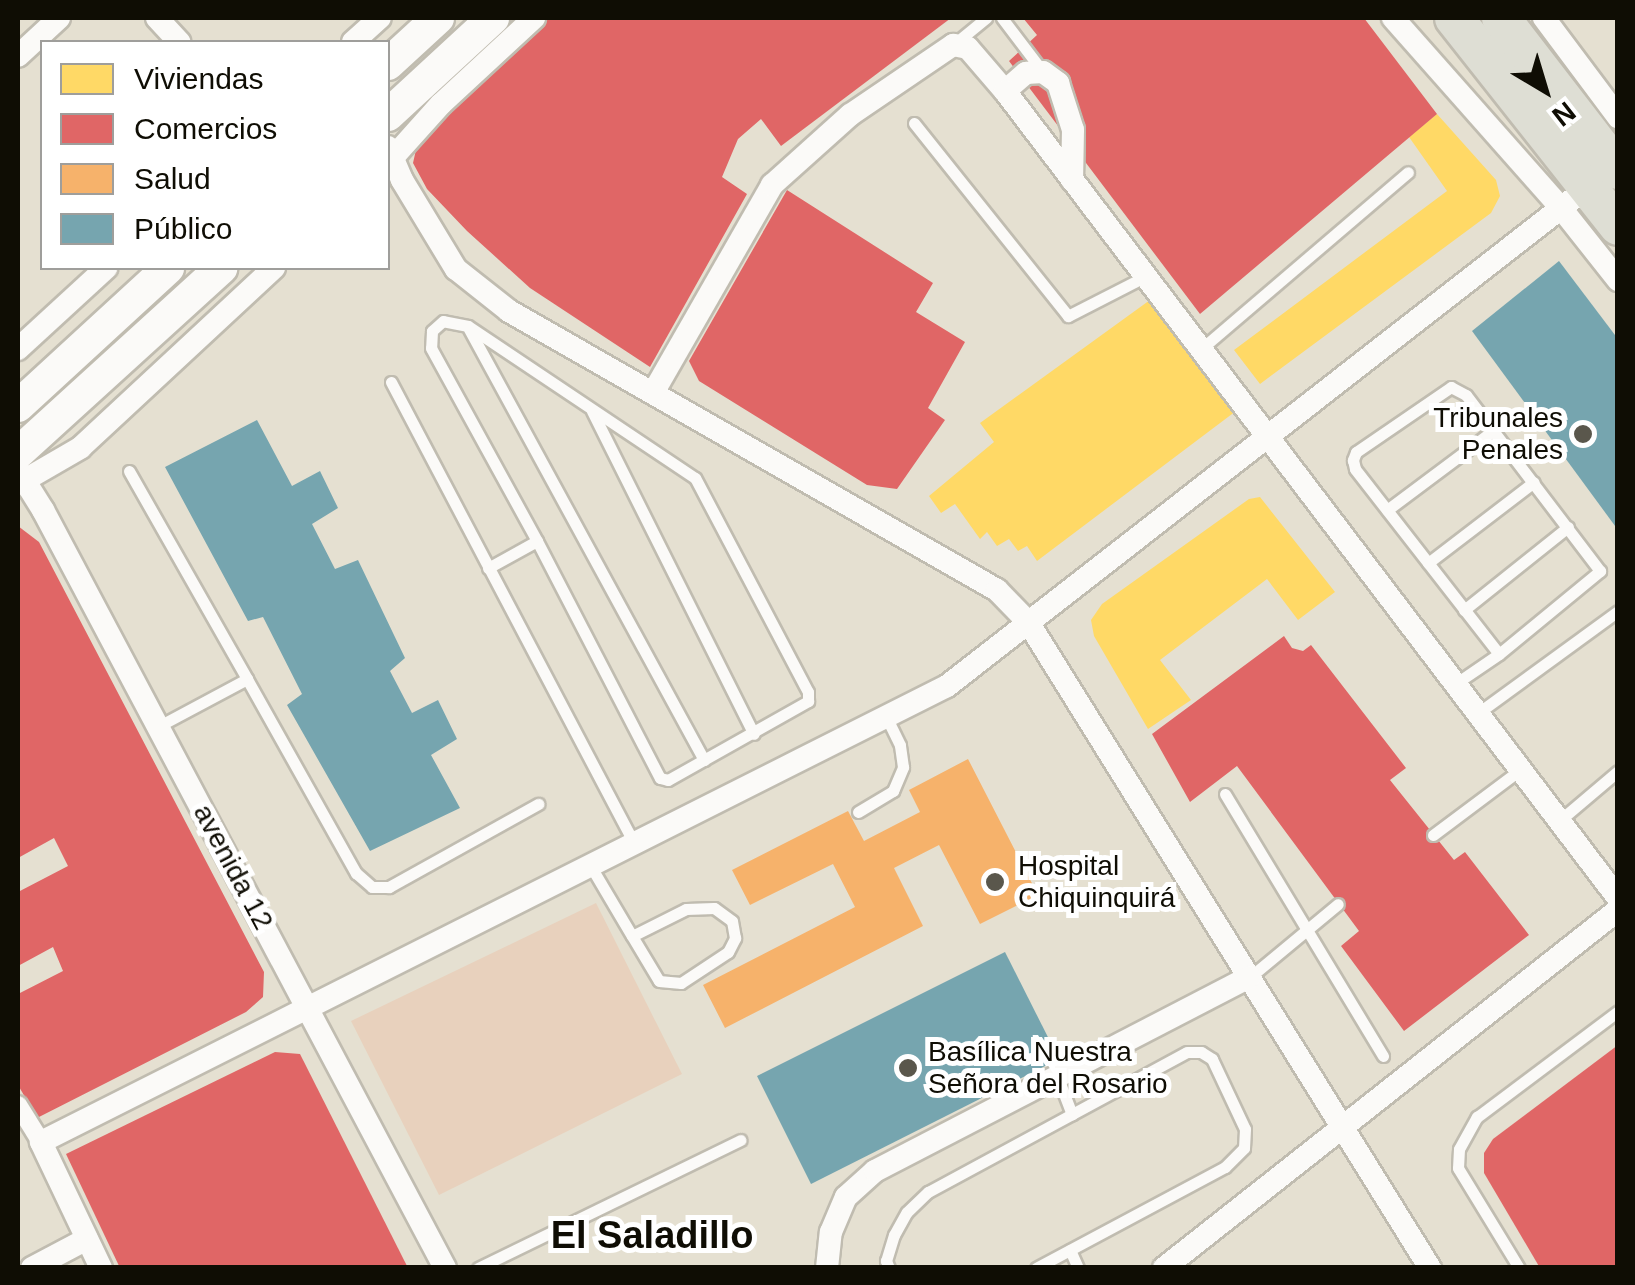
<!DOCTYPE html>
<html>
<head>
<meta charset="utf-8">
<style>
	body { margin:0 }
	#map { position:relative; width:1635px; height:1285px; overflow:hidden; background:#e5e0d1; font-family:Arial,sans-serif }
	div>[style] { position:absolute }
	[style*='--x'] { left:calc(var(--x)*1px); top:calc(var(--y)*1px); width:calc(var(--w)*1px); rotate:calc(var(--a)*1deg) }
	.green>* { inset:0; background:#e8d1bd }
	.homes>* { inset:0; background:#ffd966 }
	.shops>* { inset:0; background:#e06666 }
	.health>* { inset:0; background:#f6b26b }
	.public>* { inset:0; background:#76a5af }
	.roads { filter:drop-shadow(2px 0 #c0bcb0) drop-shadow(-2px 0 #c0bcb0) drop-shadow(0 2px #c0bcb0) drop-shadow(0 -2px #c0bcb0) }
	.service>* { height:11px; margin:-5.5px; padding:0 5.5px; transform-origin:5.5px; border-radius:5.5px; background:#fbfaf8 }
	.pedestrian>* { height:18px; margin:-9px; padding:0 9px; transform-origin:9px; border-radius:9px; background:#fbfaf8 }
	.minor>* { height:22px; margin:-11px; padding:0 11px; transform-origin:11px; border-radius:11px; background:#fbfaf8 }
	.secondary>* { height:32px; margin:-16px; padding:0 16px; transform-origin:16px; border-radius:16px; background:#fbfaf8 }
	.primary>* { height:38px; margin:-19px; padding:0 19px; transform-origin:19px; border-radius:19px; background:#deded4 }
	.dots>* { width:28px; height:28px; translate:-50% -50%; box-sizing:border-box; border:5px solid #fff; border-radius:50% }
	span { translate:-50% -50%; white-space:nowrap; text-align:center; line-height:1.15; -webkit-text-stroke:10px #fff; paint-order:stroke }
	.poi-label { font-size:28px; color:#0f0d04 }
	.right { translate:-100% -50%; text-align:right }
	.left { translate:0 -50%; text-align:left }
	.street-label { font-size:28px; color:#0f0d04 }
	.district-label { font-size:38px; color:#0f0d04; font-weight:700 }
	.frame { position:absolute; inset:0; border:20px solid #0f0d04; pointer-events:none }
	.legend { position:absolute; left:40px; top:40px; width:350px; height:230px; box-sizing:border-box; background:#fff; border:2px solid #9f9e9b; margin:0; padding:12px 18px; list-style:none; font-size:30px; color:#0f0d04 }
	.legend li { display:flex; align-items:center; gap:20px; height:50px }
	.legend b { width:50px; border:2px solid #9f9e9b }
	.north { position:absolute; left:1495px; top:40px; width:100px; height:100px; -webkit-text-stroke:8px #fff; paint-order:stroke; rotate:142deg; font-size:28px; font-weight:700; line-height:40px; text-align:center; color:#0f0d04 }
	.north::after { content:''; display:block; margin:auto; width:35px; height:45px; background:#0f0d04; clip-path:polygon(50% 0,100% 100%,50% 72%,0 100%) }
</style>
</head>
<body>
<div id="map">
	<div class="green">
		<div style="clip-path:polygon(596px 903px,682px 1074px,439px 1195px,351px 1021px)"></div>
	</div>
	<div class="homes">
		<div style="clip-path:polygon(1437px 114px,1496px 180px,1500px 196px,1491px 213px,1260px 384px,1234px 350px,1447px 191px,1409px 137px)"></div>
		<div style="clip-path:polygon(1150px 300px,1236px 411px,1037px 561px,1027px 546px,1018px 551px,1009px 539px,997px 546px,987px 532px,980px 539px,955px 504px,941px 513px,929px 496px,994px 442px,980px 423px)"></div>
		<div style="clip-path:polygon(1260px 497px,1335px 592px,1298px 620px,1267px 579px,1160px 660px,1191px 700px,1148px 729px,1094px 636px,1091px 620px,1102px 604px,1249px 499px)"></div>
	</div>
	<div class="shops">
		<div style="clip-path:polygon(544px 18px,951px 18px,781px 146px,761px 119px,738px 139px,722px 177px,747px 194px,650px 367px,530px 288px,467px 231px,427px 189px,413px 163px,420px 132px)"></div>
		<div style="clip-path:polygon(1023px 18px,1364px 18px,1437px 114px,1200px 314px,1009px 61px,1037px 35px)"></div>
		<div style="clip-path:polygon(787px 190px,933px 283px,916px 312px,965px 342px,928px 408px,945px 420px,897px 489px,867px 485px,699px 381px,689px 361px)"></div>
		<div style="clip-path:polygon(18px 526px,39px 542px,264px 972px,263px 997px,246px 1012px,37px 1118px,18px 1085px,18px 994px,63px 971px,53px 947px,18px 966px,18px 892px,68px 866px,54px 838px,18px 858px)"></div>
		<div style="clip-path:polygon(1284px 636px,1292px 648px,1303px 651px,1311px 645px,1406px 768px,1390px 780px,1454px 860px,1465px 852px,1529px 935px,1404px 1031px,1341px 946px,1359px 931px,1237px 766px,1190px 802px,1152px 734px)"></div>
		<div style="clip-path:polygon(1618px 1045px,1618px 1268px,1540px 1268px,1484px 1173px,1484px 1153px,1493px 1139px)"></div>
		<div style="clip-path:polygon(275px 1052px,300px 1054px,408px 1268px,120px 1268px,66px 1154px)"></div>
	</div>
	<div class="health">
		<div style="clip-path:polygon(968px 759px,1038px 895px,980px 924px,939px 845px,894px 868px,923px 926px,725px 1028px,703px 985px,855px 907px,833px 864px,750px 905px,732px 870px,848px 811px,864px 841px,920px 812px,909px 790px)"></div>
	</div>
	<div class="public">
		<div style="clip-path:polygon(1559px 261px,1618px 339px,1618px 530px,1472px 331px)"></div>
		<div style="clip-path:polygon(257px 420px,292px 486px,320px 471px,338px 508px,312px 524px,335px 569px,358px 560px,405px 658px,390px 671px,412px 713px,438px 700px,457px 739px,431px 755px,460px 808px,370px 851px,287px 705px,302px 694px,263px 617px,248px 621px,165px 467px)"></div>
		<div style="clip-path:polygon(1005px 952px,1059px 1059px,811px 1184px,757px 1076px)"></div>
	</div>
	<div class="roads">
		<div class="service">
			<div style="--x:1002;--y:18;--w:68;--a:52.8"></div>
			<div style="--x:953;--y:45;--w:43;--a:-39.3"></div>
			<div style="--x:914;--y:123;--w:247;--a:51.4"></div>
			<div style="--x:1068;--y:316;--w:88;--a:-27.1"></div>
			<div style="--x:469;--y:329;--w:491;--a:61.4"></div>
			<div style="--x:1201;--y:349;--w:272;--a:-40.5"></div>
			<div style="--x:391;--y:382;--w:521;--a:62.21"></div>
			<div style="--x:592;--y:411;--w:361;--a:63.4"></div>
			<div style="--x:129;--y:471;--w:239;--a:60.4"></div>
			<div style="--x:1387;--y:510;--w:134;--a:-36.8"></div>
			<div style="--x:1428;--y:563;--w:133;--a:-37.4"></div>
			<div style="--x:488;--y:568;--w:56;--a:-28.9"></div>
			<div style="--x:537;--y:541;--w:267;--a:62.6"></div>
			<div style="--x:660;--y:778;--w:8;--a:14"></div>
			<div style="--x:668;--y:780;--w:161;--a:-29.4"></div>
			<div style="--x:808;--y:701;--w:9;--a:-90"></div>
			<div style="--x:808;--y:692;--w:242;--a:-117.8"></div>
			<div style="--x:695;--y:478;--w:273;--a:-146.2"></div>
			<div style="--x:468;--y:326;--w:25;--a:-169"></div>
			<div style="--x:443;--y:321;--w:15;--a:138"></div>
			<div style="--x:432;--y:331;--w:17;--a:93"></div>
			<div style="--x:431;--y:348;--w:220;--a:61.2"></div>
			<div style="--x:1464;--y:610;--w:133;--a:-38.6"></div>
			<div style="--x:1455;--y:684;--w:53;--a:-34.3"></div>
			<div style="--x:1499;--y:654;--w:131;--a:-39.4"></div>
			<div style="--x:1600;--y:571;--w:221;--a:-127.3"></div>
			<div style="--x:1466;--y:395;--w:17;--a:-152"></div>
			<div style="--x:1451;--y:387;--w:115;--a:145.6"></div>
			<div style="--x:1356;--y:452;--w:9;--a:111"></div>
			<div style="--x:1353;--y:460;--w:9;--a:77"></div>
			<div style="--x:1355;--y:469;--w:234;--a:52.1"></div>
			<div style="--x:1478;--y:713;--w:173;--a:-36.1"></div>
			<div style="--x:159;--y:726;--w:100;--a:-28.1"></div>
			<div style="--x:247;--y:679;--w:223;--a:60.7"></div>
			<div style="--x:356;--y:873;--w:21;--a:41"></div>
			<div style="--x:372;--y:887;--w:17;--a:0"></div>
			<div style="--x:389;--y:887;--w:171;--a:-29.1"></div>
			<div style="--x:1225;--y:794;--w:306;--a:58.9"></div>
			<div style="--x:858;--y:812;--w:41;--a:-31"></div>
			<div style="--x:893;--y:791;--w:26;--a:-67"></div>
			<div style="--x:903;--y:767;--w:22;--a:-98"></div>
			<div style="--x:900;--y:745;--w:32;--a:-116"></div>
			<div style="--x:1559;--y:821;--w:77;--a:-40.3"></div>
			<div style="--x:1433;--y:835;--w:109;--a:-36.8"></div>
			<div style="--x:590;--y:865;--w:82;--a:59.4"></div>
			<div style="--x:632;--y:936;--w:52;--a:59"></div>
			<div style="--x:659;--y:981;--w:22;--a:5"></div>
			<div style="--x:681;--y:983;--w:56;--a:-33.4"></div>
			<div style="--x:728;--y:952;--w:16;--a:-63"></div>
			<div style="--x:735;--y:938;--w:17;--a:-100"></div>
			<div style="--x:732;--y:921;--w:22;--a:-144"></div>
			<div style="--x:714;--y:908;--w:28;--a:178"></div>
			<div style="--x:686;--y:909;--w:60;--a:153.4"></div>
			<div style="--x:1250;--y:977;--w:114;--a:-39.7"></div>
			<div style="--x:1058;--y:1078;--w:39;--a:69"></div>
			<div style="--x:1070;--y:1250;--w:20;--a:66"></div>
			<div style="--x:478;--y:1268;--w:292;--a:-26"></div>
			<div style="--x:889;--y:1268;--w:8;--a:-113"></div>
			<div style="--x:886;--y:1261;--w:27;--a:-73"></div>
			<div style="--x:894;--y:1235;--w:26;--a:-61"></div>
			<div style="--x:907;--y:1212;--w:29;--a:-44"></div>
			<div style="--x:928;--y:1192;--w:294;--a:-28.4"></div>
			<div style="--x:1187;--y:1052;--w:14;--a:0"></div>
			<div style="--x:1201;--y:1052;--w:13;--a:32"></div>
			<div style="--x:1212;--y:1059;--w:77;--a:64.8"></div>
			<div style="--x:1245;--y:1129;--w:19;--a:93"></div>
			<div style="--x:1244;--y:1148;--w:27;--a:135"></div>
			<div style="--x:1225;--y:1167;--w:214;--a:151.9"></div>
			<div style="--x:1519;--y:1268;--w:117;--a:-121.4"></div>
			<div style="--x:1458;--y:1168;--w:19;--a:-87"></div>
			<div style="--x:1459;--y:1149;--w:37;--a:-61"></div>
			<div style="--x:1477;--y:1117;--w:176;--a:-36.9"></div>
		</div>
		<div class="pedestrian">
			<div style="--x:18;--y:1105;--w:44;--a:58.1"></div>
		</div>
		<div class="minor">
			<div style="--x:157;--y:18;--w:33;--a:47"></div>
			<div style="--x:1393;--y:18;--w:254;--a:48.5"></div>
			<div style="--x:1561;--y:208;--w:92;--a:51.6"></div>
			<div style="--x:1544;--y:18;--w:124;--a:53.2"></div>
			<div style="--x:353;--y:42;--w:36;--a:-42"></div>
			<div style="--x:18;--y:56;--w:56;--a:-42.8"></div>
			<div style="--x:1005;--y:91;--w:28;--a:-41"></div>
			<div style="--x:1026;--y:73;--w:17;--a:-3"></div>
			<div style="--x:1043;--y:72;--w:19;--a:36"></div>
			<div style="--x:1058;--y:83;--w:49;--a:72.3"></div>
			<div style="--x:1073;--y:130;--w:50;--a:91.1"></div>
			<div style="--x:388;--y:147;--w:36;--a:67"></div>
			<div style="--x:402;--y:180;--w:104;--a:58.8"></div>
			<div style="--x:456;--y:269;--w:68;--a:38.4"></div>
			<div style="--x:509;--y:311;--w:562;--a:29.76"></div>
			<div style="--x:997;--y:590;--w:45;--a:45.9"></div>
			<div style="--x:1028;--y:622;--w:761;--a:58.11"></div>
			<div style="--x:388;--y:163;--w:79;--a:-48.1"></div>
			<div style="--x:441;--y:104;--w:127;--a:-42.8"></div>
			<div style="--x:18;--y:349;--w:120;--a:-42.6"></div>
			<div style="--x:653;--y:393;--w:240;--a:-60.2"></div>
			<div style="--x:772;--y:185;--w:105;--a:-41.9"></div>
			<div style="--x:850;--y:115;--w:125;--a:-34.2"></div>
			<div style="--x:953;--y:45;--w:15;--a:11"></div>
			<div style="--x:968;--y:48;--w:57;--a:49.3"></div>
			<div style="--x:1005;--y:91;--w:1013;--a:52.78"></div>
			<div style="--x:18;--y:470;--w:47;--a:58"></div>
			<div style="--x:43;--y:510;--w:858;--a:62.06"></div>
			<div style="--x:18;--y:484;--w:72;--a:-30.1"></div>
			<div style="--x:80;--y:448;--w:265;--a:-42.9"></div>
			<div style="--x:32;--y:1268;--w:62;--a:-27.8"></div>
			<div style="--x:101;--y:1268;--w:140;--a:-115.5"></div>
			<div style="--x:41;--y:1142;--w:1014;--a:-26.72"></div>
			<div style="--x:947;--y:686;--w:824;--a:-37.9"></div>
			<div style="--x:827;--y:1268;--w:36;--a:-84"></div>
			<div style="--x:831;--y:1232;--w:38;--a:-67"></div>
			<div style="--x:846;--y:1197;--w:39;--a:-42"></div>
			<div style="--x:875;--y:1171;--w:422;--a:-27.4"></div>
			<div style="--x:1164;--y:1268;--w:578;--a:-38.26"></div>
		</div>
		<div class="secondary">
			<div style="--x:388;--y:64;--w:68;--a:-42.6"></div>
			<div style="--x:388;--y:115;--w:143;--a:-42.7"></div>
			<div style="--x:18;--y:406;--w:204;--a:-42.6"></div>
			<div style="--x:18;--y:453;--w:275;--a:-42.3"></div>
		</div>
		<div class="primary">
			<div style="--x:1454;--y:18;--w:265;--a:51.7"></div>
			<div style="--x:1501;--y:18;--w:192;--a:52.4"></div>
		</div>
	</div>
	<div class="dots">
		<div style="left:1583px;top:434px;background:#5a574c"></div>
		<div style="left:995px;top:882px;background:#5a574c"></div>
		<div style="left:908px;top:1068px;background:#5a574c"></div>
	</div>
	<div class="poi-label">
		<span class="right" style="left:1563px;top:434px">Tribunales<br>Penales</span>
		<span class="left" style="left:1018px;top:882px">Hospital<br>Chiquinquirá</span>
		<span class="left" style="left:928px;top:1068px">Basílica Nuestra<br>Señora del Rosario</span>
	</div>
	<div class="street-label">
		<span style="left:233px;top:867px;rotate:62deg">avenida 12</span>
	</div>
	<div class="district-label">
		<span style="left:652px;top:1236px">El Saladillo</span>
	</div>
	<div class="frame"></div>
	<ul class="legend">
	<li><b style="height:28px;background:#ffd966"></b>Viviendas</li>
	<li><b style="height:28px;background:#e06666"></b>Comercios</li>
	<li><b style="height:28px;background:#f6b26b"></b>Salud</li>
	<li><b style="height:28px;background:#76a5af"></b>Público</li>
	</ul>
	<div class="north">N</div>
</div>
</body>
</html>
